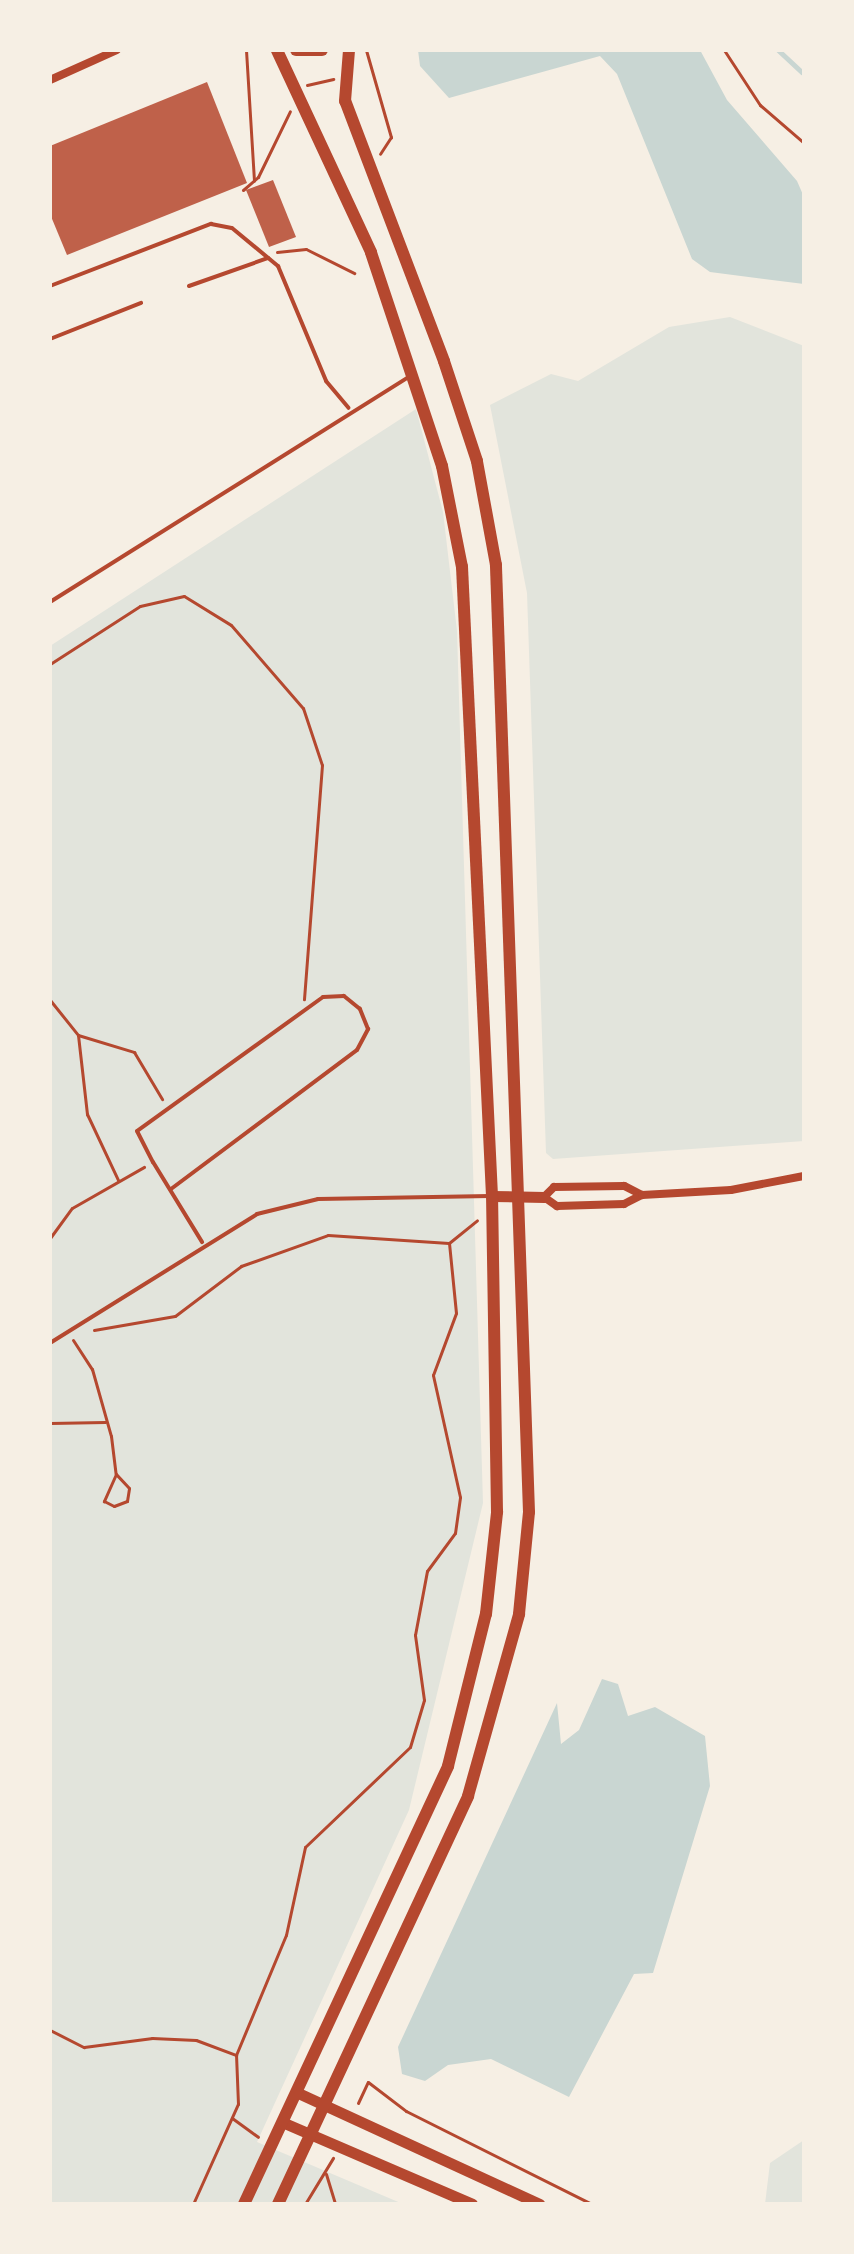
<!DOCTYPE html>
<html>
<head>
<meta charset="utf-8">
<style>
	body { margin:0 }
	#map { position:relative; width:854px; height:2254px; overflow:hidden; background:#f6efe4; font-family:Inter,sans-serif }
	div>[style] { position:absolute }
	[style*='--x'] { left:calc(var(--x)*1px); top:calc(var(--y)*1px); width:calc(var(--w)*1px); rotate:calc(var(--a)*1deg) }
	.green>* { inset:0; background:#e2e4dc }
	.water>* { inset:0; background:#c9d6d2 }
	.stream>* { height:5px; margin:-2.5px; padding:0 2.5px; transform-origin:2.5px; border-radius:2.5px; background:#c9d6d2 }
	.building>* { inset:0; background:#bf614a }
	.path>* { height:3px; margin:-1.5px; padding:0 1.5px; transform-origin:1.5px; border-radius:1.5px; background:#b5482f }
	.service>* { height:4px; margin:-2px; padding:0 2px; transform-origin:2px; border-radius:2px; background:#b5482f }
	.minor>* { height:8px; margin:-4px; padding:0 4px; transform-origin:4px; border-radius:4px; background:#b5482f }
	.tertiary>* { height:11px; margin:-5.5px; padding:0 5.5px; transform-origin:5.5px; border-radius:5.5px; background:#b5482f }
	.secondary>* { height:12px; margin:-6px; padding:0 6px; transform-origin:6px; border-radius:6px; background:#b5482f }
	span { translate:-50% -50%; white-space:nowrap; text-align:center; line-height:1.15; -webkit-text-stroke:6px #f6efe4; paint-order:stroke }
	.frame { position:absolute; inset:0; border:52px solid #f6efe4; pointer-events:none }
</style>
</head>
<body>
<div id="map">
	<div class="green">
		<div style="clip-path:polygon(730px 317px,804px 346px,804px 1141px,553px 1159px,546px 1153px,527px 593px,490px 405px,551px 374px,578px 381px,669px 327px)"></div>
		<div style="clip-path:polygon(416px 409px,443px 512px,457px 631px,483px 1503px,409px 1810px,257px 2142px,403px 2204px,50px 2204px,50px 646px)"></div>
		<div style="clip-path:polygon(804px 2140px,804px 2204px,765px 2204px,770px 2163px)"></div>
	</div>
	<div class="water">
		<div style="clip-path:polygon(418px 50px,700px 50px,727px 100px,797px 181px,804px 197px,804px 284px,710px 272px,692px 259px,617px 74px,600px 56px,449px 98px,420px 66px)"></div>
		<div style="clip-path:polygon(602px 1679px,618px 1684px,628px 1716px,655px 1707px,705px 1736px,710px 1786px,653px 1973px,634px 1974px,569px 2097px,491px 2059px,448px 2065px,425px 2081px,402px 2074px,398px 2047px,557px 1703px,561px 1744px,579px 1730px)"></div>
	</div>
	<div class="stream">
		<div style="--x:778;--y:50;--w:33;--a:43"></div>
	</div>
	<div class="building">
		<div style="clip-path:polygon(207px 82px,247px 183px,67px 255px,50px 214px,50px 146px)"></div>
		<div style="clip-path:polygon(273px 180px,296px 237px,269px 247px,246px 190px)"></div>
	</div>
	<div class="path">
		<div style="--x:246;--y:50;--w:131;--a:86.5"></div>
		<div style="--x:366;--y:50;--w:91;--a:74"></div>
		<div style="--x:391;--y:137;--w:20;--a:123"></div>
		<div style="--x:724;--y:50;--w:66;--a:56.8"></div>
		<div style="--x:760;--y:105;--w:58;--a:40.8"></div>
		<div style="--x:307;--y:85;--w:27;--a:-13"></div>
		<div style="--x:243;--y:190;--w:20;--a:-41"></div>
		<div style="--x:258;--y:177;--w:73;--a:-64.1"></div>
		<div style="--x:277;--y:252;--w:29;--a:-6"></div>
		<div style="--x:306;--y:249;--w:54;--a:26.6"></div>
		<div style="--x:50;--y:664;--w:107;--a:-32.8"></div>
		<div style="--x:140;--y:606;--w:45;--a:-12.8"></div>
		<div style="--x:184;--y:596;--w:55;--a:31.7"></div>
		<div style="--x:231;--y:625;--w:110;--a:49.1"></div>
		<div style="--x:303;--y:708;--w:60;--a:71.6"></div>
		<div style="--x:322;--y:765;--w:235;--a:94.4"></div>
		<div style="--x:50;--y:1000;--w:45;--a:51.3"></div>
		<div style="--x:78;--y:1035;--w:59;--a:16.9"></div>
		<div style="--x:134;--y:1052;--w:55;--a:59.2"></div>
		<div style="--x:78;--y:1035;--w:80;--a:83.5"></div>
		<div style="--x:87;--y:1114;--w:73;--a:64.8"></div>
		<div style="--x:50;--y:1238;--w:37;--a:-54"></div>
		<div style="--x:72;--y:1208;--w:83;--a:-29.7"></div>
		<div style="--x:94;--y:1330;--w:82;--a:-9.8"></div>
		<div style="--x:175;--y:1316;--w:83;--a:-37.1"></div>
		<div style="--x:241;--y:1266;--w:92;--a:-19.6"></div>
		<div style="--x:328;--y:1235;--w:121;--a:3.8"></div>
		<div style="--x:449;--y:1243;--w:36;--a:-39"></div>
		<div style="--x:73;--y:1340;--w:35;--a:57"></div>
		<div style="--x:92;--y:1369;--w:70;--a:74.2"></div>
		<div style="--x:111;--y:1436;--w:38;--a:83"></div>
		<div style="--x:116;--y:1474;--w:30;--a:114"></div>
		<div style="--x:104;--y:1501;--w:11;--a:27"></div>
		<div style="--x:114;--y:1506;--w:14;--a:-21"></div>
		<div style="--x:127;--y:1501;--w:13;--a:-81"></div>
		<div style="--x:129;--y:1488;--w:19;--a:-133"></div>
		<div style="--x:50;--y:1423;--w:55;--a:-1"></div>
		<div style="--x:50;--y:2030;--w:38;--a:27"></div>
		<div style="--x:84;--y:2047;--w:69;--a:-7.5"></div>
		<div style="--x:152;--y:2038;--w:44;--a:2.6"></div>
		<div style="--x:196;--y:2040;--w:43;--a:20.6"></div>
		<div style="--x:358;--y:2103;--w:23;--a:-65"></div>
		<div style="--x:368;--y:2082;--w:48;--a:37.3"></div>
		<div style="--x:406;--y:2111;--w:208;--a:26.6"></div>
		<div style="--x:232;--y:2118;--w:32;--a:36"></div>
		<div style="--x:326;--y:2174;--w:31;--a:73"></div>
		<div style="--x:193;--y:2204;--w:110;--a:-65.8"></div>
		<div style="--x:238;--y:2104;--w:49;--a:-92.3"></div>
		<div style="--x:236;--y:2055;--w:130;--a:-67.4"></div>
		<div style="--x:286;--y:1935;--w:90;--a:-77.8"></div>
		<div style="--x:305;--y:1847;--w:145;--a:-43.6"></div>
		<div style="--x:410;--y:1747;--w:49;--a:-73.4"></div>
		<div style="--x:424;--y:1700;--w:66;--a:-97.9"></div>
		<div style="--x:415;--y:1635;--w:65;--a:-79.4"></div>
		<div style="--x:427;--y:1571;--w:47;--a:-53.6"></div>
		<div style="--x:455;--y:1533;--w:36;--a:-82"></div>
		<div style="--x:460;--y:1497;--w:125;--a:-102.5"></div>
		<div style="--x:433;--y:1375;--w:66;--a:-69.6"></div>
		<div style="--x:456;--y:1313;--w:70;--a:-95.7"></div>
		<div style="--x:305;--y:2204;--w:54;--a:-58.7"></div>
	</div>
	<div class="service">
		<div style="--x:50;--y:286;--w:173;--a:-21.1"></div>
		<div style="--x:211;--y:224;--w:21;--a:11"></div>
		<div style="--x:232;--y:228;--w:60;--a:39.6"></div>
		<div style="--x:278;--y:266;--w:125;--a:67.3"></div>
		<div style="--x:326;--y:381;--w:35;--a:50"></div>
		<div style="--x:189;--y:286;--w:84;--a:-19.5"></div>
		<div style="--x:50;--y:339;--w:98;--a:-21.6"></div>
		<div style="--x:50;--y:602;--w:425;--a:-32.1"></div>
		<div style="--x:171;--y:1189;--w:232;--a:-36.8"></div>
		<div style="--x:357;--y:1050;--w:24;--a:-62"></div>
		<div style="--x:368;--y:1029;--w:22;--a:-112"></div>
		<div style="--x:360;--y:1009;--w:21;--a:-141"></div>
		<div style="--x:344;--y:996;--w:21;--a:177"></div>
		<div style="--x:323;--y:997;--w:229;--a:144.2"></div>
		<div style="--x:137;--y:1131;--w:35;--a:63"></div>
		<div style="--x:153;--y:1162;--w:94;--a:58.5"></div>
		<div style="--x:50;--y:1343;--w:244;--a:-31.9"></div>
		<div style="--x:257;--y:1214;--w:63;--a:-13.8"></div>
		<div style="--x:318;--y:1199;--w:172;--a:-1"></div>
	</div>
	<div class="minor">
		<div style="--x:50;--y:80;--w:73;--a:-24.1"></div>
		<div style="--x:642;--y:1195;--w:20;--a:-153"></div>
		<div style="--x:624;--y:1186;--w:70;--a:179.2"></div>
		<div style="--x:554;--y:1187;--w:14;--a:135"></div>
		<div style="--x:544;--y:1197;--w:16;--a:35"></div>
		<div style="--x:557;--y:1206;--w:67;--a:-1.7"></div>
		<div style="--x:624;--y:1204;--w:20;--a:-27"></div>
		<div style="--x:642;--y:1195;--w:89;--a:-3.2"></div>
		<div style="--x:731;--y:1190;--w:74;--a:-10.9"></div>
	</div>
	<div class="tertiary">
		<div style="--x:492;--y:1196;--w:52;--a:1.1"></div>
		<div style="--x:296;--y:2092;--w:268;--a:24.7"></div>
		<div style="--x:282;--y:2122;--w:207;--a:23.3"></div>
	</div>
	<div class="secondary">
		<div style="--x:296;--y:50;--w:26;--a:0"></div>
		<div style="--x:244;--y:2204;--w:483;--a:-65"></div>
		<div style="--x:448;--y:1766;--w:157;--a:-76"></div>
		<div style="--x:486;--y:1614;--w:103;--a:-83.8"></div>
		<div style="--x:497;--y:1512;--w:316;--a:-90.9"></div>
		<div style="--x:492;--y:1196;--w:630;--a:-92.73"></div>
		<div style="--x:462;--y:567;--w:103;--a:-101.2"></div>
		<div style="--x:442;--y:466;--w:225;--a:-108.4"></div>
		<div style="--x:371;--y:252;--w:223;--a:-115"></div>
		<div style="--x:278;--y:2204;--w:450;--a:-65"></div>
		<div style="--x:468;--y:1796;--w:189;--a:-74.3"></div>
		<div style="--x:519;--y:1614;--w:102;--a:-84.4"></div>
		<div style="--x:529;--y:1512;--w:948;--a:-92"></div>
		<div style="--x:496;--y:565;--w:106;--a:-100.4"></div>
		<div style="--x:477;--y:461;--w:105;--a:-108.3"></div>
		<div style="--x:444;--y:361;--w:278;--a:-110.8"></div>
		<div style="--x:345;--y:101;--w:51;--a:-85.5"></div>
	</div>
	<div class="frame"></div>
</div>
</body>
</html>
